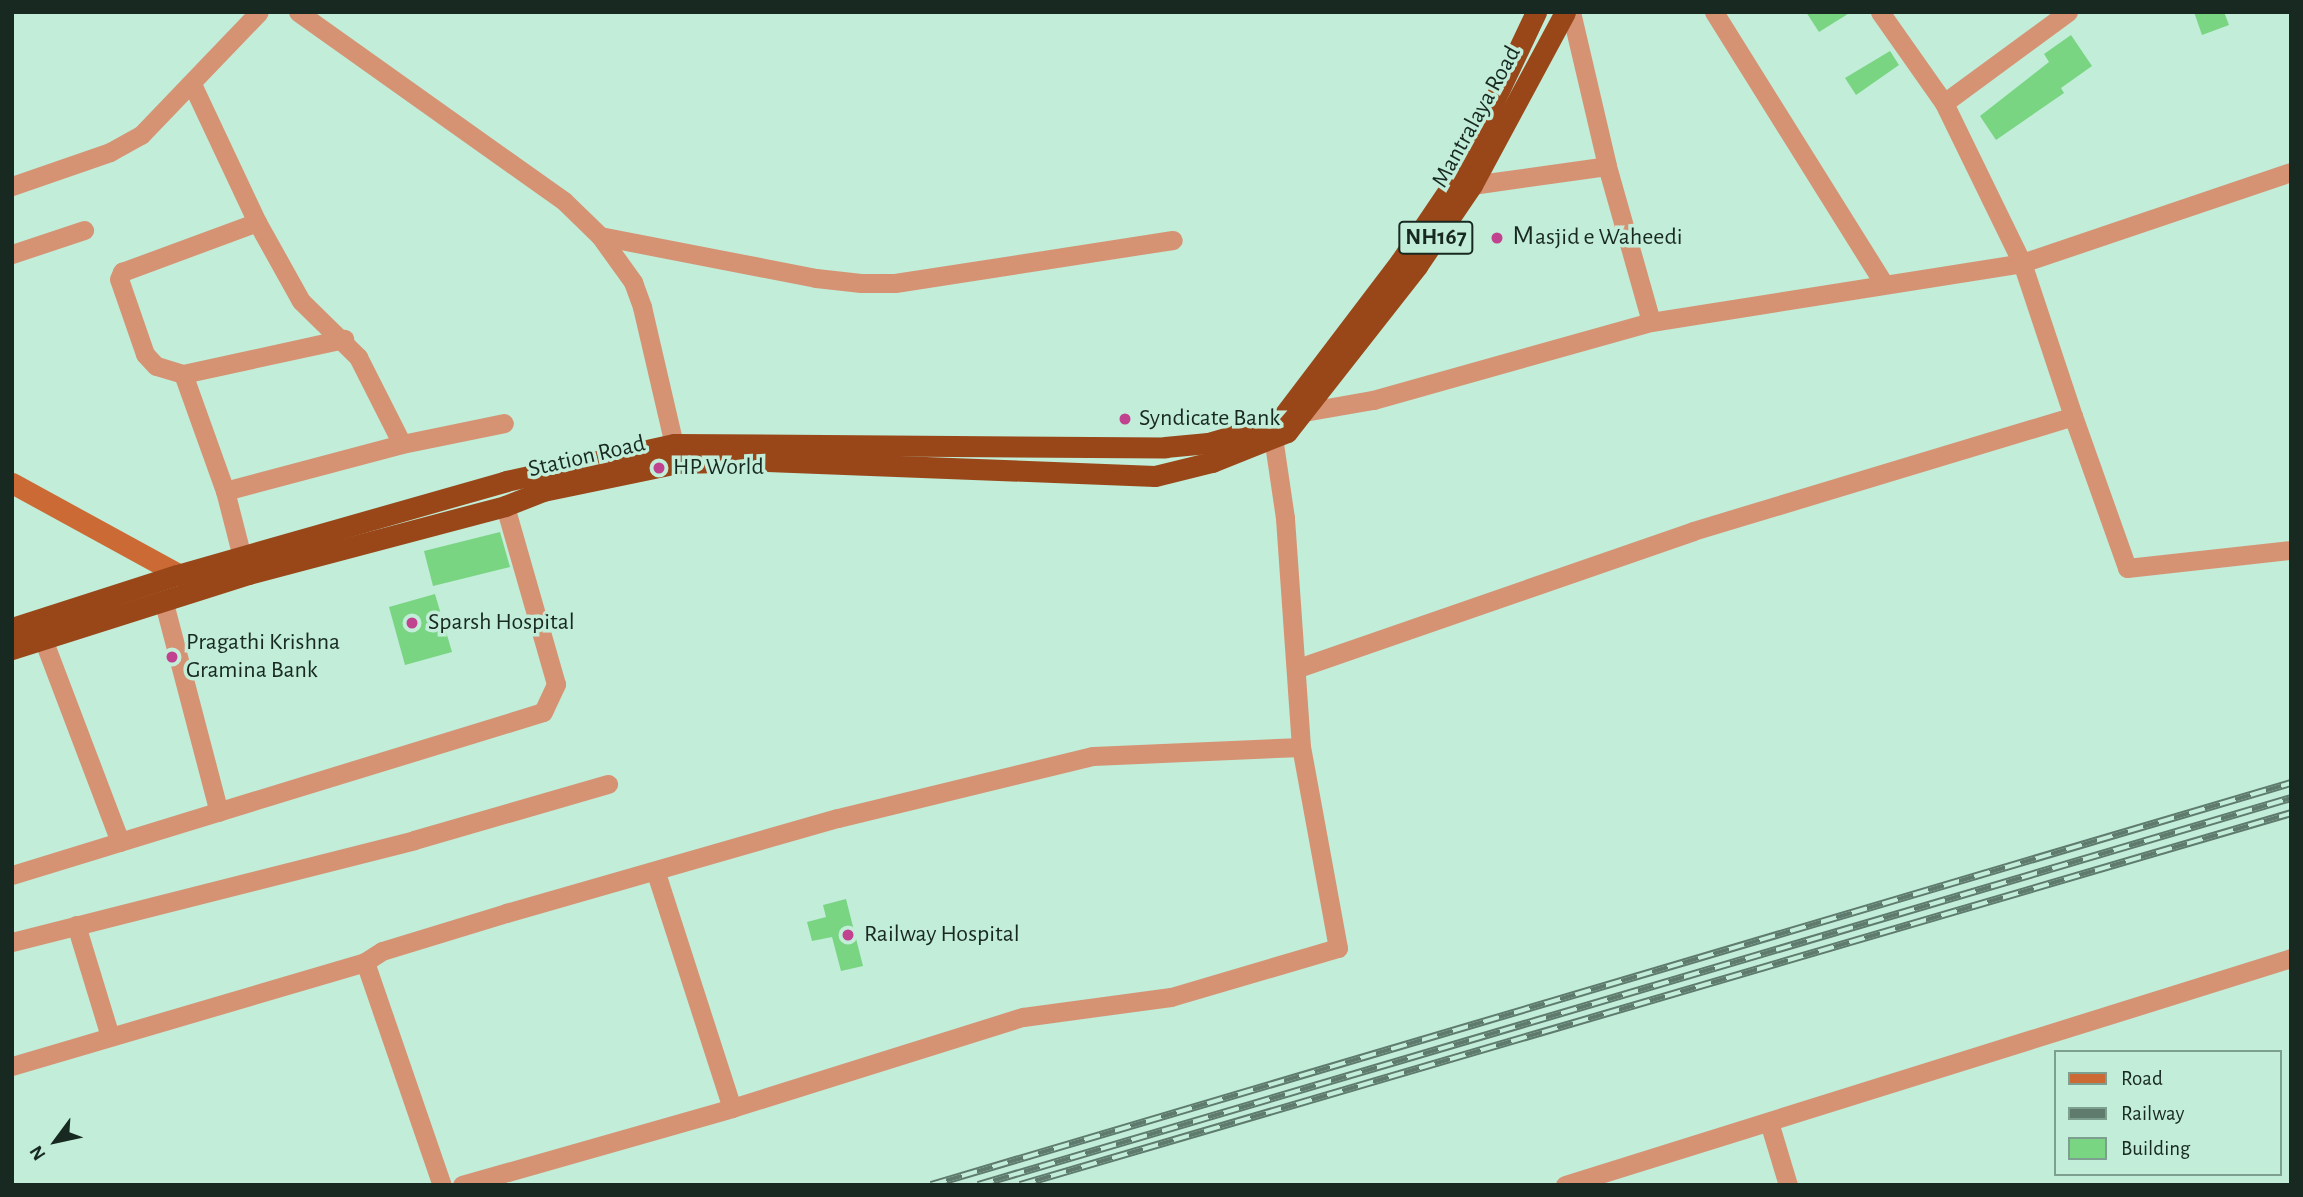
<!DOCTYPE html>
<html>
<head>
<meta charset="utf-8">
<style>
	body { margin:0 }
	#map { position:relative; width:2303px; height:1197px; overflow:hidden; background:#c1edd9; font-family:"Alegreya Sans","Noto Sans SC",sans-serif }
	div>[style] { position:absolute }
	[style*='--x'] { left:calc(var(--x)*1px); top:calc(var(--y)*1px); width:calc(var(--w)*1px); rotate:calc(var(--a)*1deg) }
	.building>* { inset:0; background:#79d582 }
	.street>* { height:19px; margin:-9.5px; padding:0 9.5px; transform-origin:9.5px; border-radius:9.5px; background:#d69374 }
	.secondary>* { height:21px; margin:-10.5px; padding:0 10.5px; transform-origin:10.5px; border-radius:10.5px; background:#cc6a36 }
	.highway>* { height:21px; margin:-10.5px; padding:0 10.5px; transform-origin:10.5px; border-radius:10.5px; background:#994719 }
	.rail>* { height:8px; margin-top:-4px; transform-origin:0; background:repeating-linear-gradient(90deg,#c1edd9 0 16px,#5e7b6e 0 32px); box-sizing:border-box; border-block:2px solid #5e7b6e }
	.dots>* { width:19px; height:19px; translate:-50% -50%; box-sizing:border-box; border:4px solid #c1edd9; border-radius:50% }
	span { translate:-50% -50%; white-space:nowrap; text-align:center; line-height:1.15; -webkit-text-stroke:7px #c1edd9; paint-order:stroke }
	.shield-label span { padding:2px 5px; background:#c1edd9; border:2px solid; border-radius:5px; -webkit-text-stroke-width:0 }
	.shield-label { font-size:23px; color:#182922; font-weight:700 }
	.street-label { font-size:24px; color:#182922 }
	.poi-label { font-size:24px; color:#182922 }
	.left { translate:0 -50%; text-align:left }
	.frame { position:absolute; inset:0; border:14px solid #182922; pointer-events:none }
	.legend { position:absolute; left:2054px; top:1050px; width:228px; height:126px; box-sizing:border-box; background:#c1edd9; border:2px solid #7d9f90; margin:0; padding:9px 12px; list-style:none; font-size:21px; color:#182922 }
	.legend li { display:flex; align-items:center; gap:14px; height:35px }
	.legend b { width:35px; border:2px solid #7d9f90 }
	.north { position:absolute; left:21px; top:1106px; width:70px; height:70px; -webkit-text-stroke:5px #c1edd9; paint-order:stroke; rotate:237deg; font-size:19px; font-weight:700; line-height:28px; text-align:center; color:#182922 }
	.north::after { content:''; display:block; margin:auto; width:24px; height:32px; background:#182922; clip-path:polygon(50% 0,100% 100%,50% 72%,0 100%) }
</style>
</head>
<body>
<div id="map">
	<div class="building">
		<div style="clip-path:polygon(1806px 12px,1851px 12px,1819px 32px)"></div>
		<div style="clip-path:polygon(2194px 12px,2224px 12px,2229px 25px,2202px 35px)"></div>
		<div style="clip-path:polygon(2071px 35px,2092px 66px,2061px 88px,2064px 93px,1996px 140px,1980px 116px,2049px 62px,2044px 54px)"></div>
		<div style="clip-path:polygon(1890px 51px,1899px 65px,1856px 95px,1845px 78px)"></div>
		<div style="clip-path:polygon(500px 532px,510px 567px,433px 586px,424px 551px)"></div>
		<div style="clip-path:polygon(435px 594px,452px 652px,405px 665px,389px 607px)"></div>
		<div style="clip-path:polygon(846px 899px,863px 966px,841px 971px,832px 937px,812px 941px,807px 922px,826px 917px,823px 905px)"></div>
	</div>
	<div class="street">
		<div style="--x:298;--y:12;--w:326;--a:35.4"></div>
		<div style="--x:564;--y:201;--w:50;--a:44.2"></div>
		<div style="--x:600;--y:236;--w:57;--a:54.3"></div>
		<div style="--x:633;--y:282;--w:27;--a:70"></div>
		<div style="--x:642;--y:307;--w:141;--a:76.9"></div>
		<div style="--x:1571;--y:12;--w:158;--a:76.8"></div>
		<div style="--x:1607;--y:166;--w:162;--a:74.2"></div>
		<div style="--x:1714;--y:12;--w:319;--a:58"></div>
		<div style="--x:1880;--y:12;--w:111;--a:54.9"></div>
		<div style="--x:192;--y:84;--w:153;--a:64.8"></div>
		<div style="--x:257;--y:222;--w:90;--a:60.9"></div>
		<div style="--x:301;--y:301;--w:80;--a:44.5"></div>
		<div style="--x:358;--y:357;--w:97;--a:63.2"></div>
		<div style="--x:1472;--y:185;--w:136;--a:-8"></div>
		<div style="--x:12;--y:186;--w:104;--a:-19.1"></div>
		<div style="--x:110;--y:152;--w:35;--a:-29"></div>
		<div style="--x:141;--y:135;--w:170;--a:-46.2"></div>
		<div style="--x:600;--y:236;--w:220;--a:11"></div>
		<div style="--x:816;--y:278;--w:45;--a:6.3"></div>
		<div style="--x:861;--y:283;--w:34;--a:0"></div>
		<div style="--x:895;--y:283;--w:281;--a:-8.8"></div>
		<div style="--x:12;--y:254;--w:76;--a:-18.4"></div>
		<div style="--x:183;--y:374;--w:28;--a:-163"></div>
		<div style="--x:156;--y:366;--w:16;--a:-133"></div>
		<div style="--x:145;--y:354;--w:79;--a:-109.1"></div>
		<div style="--x:119;--y:279;--w:8;--a:-67"></div>
		<div style="--x:122;--y:272;--w:144;--a:-20.3"></div>
		<div style="--x:1304;--y:412;--w:70;--a:-9.9"></div>
		<div style="--x:1373;--y:400;--w:289;--a:-15.7"></div>
		<div style="--x:1651;--y:322;--w:376;--a:-9"></div>
		<div style="--x:2022;--y:263;--w:284;--a:-18.7"></div>
		<div style="--x:2073;--y:416;--w:161;--a:70.4"></div>
		<div style="--x:2127;--y:568;--w:165;--a:-6.3"></div>
		<div style="--x:225;--y:491;--w:124;--a:-109.7"></div>
		<div style="--x:183;--y:374;--w:165;--a:-12.3"></div>
		<div style="--x:242;--y:557;--w:68;--a:-104.4"></div>
		<div style="--x:225;--y:491;--w:183;--a:-14.9"></div>
		<div style="--x:402;--y:444;--w:104;--a:-11.6"></div>
		<div style="--x:164;--y:603;--w:216;--a:75.3"></div>
		<div style="--x:43;--y:639;--w:217;--a:69.2"></div>
		<div style="--x:1298;--y:668;--w:418;--a:-19.1"></div>
		<div style="--x:1693;--y:531;--w:397;--a:-16.8"></div>
		<div style="--x:2073;--y:416;--w:161;--a:-108.4"></div>
		<div style="--x:2022;--y:263;--w:178;--a:-116"></div>
		<div style="--x:1944;--y:103;--w:154;--a:-36.3"></div>
		<div style="--x:656;--y:873;--w:247;--a:72.1"></div>
		<div style="--x:12;--y:875;--w:555;--a:-17.06"></div>
		<div style="--x:543;--y:712;--w:31;--a:-65"></div>
		<div style="--x:556;--y:684;--w:185;--a:-106"></div>
		<div style="--x:76;--y:925;--w:116;--a:73"></div>
		<div style="--x:12;--y:942;--w:415;--a:-14.2"></div>
		<div style="--x:414;--y:840;--w:202;--a:-16.1"></div>
		<div style="--x:365;--y:962;--w:236;--a:71"></div>
		<div style="--x:12;--y:1066;--w:368;--a:-16.4"></div>
		<div style="--x:365;--y:962;--w:20;--a:-33"></div>
		<div style="--x:382;--y:951;--w:130;--a:-17"></div>
		<div style="--x:506;--y:913;--w:345;--a:-16"></div>
		<div style="--x:838;--y:818;--w:262;--a:-13.7"></div>
		<div style="--x:1093;--y:756;--w:208;--a:-2.5"></div>
		<div style="--x:1769;--y:1122;--w:66;--a:73.2"></div>
		<div style="--x:462;--y:1185;--w:281;--a:-15.9"></div>
		<div style="--x:732;--y:1108;--w:305;--a:-17.4"></div>
		<div style="--x:1023;--y:1017;--w:149;--a:-7.7"></div>
		<div style="--x:1171;--y:997;--w:174;--a:-16.4"></div>
		<div style="--x:1338;--y:948;--w:204;--a:-100.4"></div>
		<div style="--x:1301;--y:747;--w:230;--a:-94"></div>
		<div style="--x:1285;--y:518;--w:82;--a:-98.4"></div>
		<div style="--x:1273;--y:437;--w:13;--a:-132"></div>
		<div style="--x:1565;--y:1185;--w:761;--a:-17.36"></div>
	</div>
	<div class="secondary">
		<div style="--x:12;--y:483;--w:202;--a:28.7"></div>
	</div>
	<div class="highway">
		<div style="--x:12;--y:628;--w:173;--a:-17.8"></div>
		<div style="--x:177;--y:575;--w:342;--a:-15.9"></div>
		<div style="--x:506;--y:481;--w:172;--a:-12.4"></div>
		<div style="--x:674;--y:444;--w:491;--a:0.4"></div>
		<div style="--x:1165;--y:447;--w:43;--a:-5.3"></div>
		<div style="--x:1208;--y:443;--w:57;--a:-16.2"></div>
		<div style="--x:1263;--y:427;--w:18;--a:-22"></div>
		<div style="--x:1280;--y:420;--w:198;--a:-52.8"></div>
		<div style="--x:1400;--y:262;--w:107;--a:-56"></div>
		<div style="--x:1460;--y:173;--w:178;--a:-64.7"></div>
		<div style="--x:12;--y:649;--w:248;--a:-17.6"></div>
		<div style="--x:248;--y:574;--w:266;--a:-14.8"></div>
		<div style="--x:505;--y:506;--w:41;--a:-21.5"></div>
		<div style="--x:543;--y:491;--w:138;--a:-11.7"></div>
		<div style="--x:678;--y:463;--w:89;--a:-1.3"></div>
		<div style="--x:767;--y:461;--w:388;--a:2.2"></div>
		<div style="--x:1155;--y:476;--w:59;--a:-13.8"></div>
		<div style="--x:1212;--y:462;--w:81;--a:-21.8"></div>
		<div style="--x:1287;--y:432;--w:211;--a:-51.9"></div>
		<div style="--x:1417;--y:266;--w:98;--a:-55.8"></div>
		<div style="--x:1472;--y:185;--w:196;--a:-61.7"></div>
	</div>
	<div class="rail">
		<div style="--x:931;--y:1185;--w:1418;--a:-16.47"></div>
		<div style="--x:978;--y:1185;--w:1369;--a:-16.42"></div>
		<div style="--x:1020;--y:1185;--w:1324;--a:-16.31"></div>
	</div>
	<div class="dots">
		<div style="left:1497px;top:238px;background:#c14390"></div>
		<div style="left:1125px;top:419px;background:#c14390"></div>
		<div style="left:659px;top:468px;background:#c14390"></div>
		<div style="left:412px;top:623px;background:#c14390"></div>
		<div style="left:172px;top:657px;background:#c14390"></div>
		<div style="left:848px;top:935px;background:#c14390"></div>
	</div>
	<div class="shield-label">
		<span style="left:1436px;top:238px">NH167</span>
	</div>
	<div class="street-label">
		<span style="left:1477px;top:117px;rotate:-61deg">Mantralaya Road</span>
		<span style="left:587px;top:457px;rotate:-13deg">Station Road</span>
	</div>
	<div class="poi-label">
		<span class="left" style="left:1511px;top:238px">Ｍasjid e Waheedi</span>
		<span class="left" style="left:1139px;top:419px">Syndicate Bank</span>
		<span class="left" style="left:673px;top:468px">HP World</span>
		<span class="left" style="left:428px;top:623px">Sparsh Hospital</span>
		<span class="left" style="left:186px;top:657px">Pragathi Krishna<br>Gramina Bank</span>
		<span class="left" style="left:864px;top:935px">Railway Hospital</span>
	</div>
	<div class="frame"></div>
	<ul class="legend">
	<li><b style="height:9px;background:#cc6a36"></b>Road</li>
	<li><b style="height:9px;background:#5e7b6e"></b>Railway</li>
	<li><b style="height:19px;background:#79d582"></b>Building</li>
	</ul>
	<div class="north">N</div>
</div>
</body>
</html>
